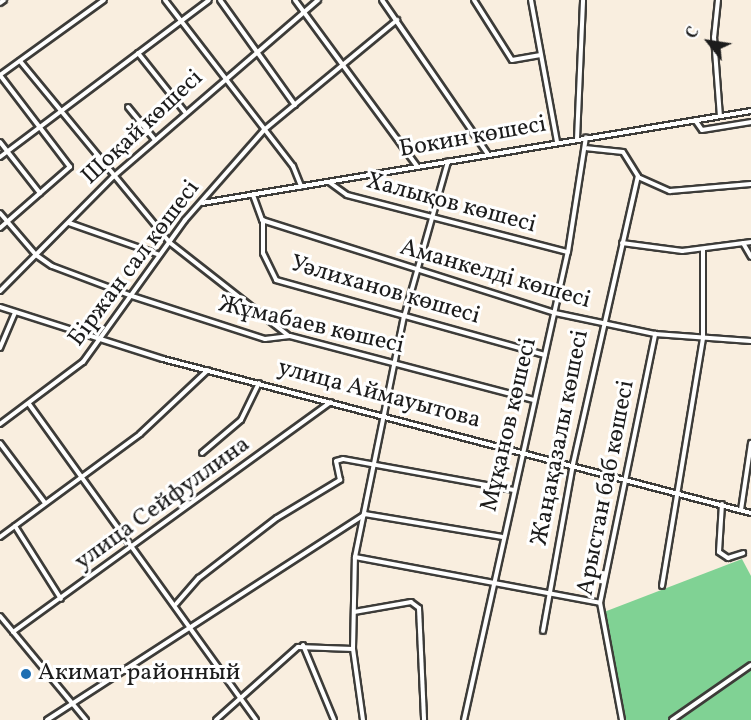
<!DOCTYPE html>
<html>
<head>
<meta charset="utf-8">
<style>
	body { margin:0 }
	#map { position:relative; width:751px; height:720px; overflow:hidden; background:#f9eedf; font-family:Vollkorn,serif }
	div>[style] { position:absolute }
	[style*='--x'] { left:calc(var(--x)*1px); top:calc(var(--y)*1px); width:calc(var(--w)*1px); rotate:calc(var(--a)*1deg) }
	.green>* { inset:0; background:#80d294 }
	.roads { filter:drop-shadow(2px 0 #3d3c39) drop-shadow(-2px 0 #3d3c39) drop-shadow(0 2px #3d3c39) drop-shadow(0 -2px #3d3c39) }
	.street>* { height:4px; margin:-2px; padding:0 2px; transform-origin:2px; border-radius:2px; background:#fff }
	.dots>* { width:16px; height:16px; translate:-50% -50%; box-sizing:border-box; border:3px solid #fff; border-radius:50% }
	span { translate:-50% -50%; white-space:nowrap; text-align:center; line-height:1.15; -webkit-text-stroke:6px #fff; paint-order:stroke }
	.street-label { font-size:24px; color:#1c1c1c }
	.poi-label { font-size:24px; color:#1c1c1c }
	.left { translate:0 -50%; text-align:left }
	.north { position:absolute; left:679px; top:12px; width:60px; height:60px; -webkit-text-stroke:4px #fff; paint-order:stroke; rotate:300deg; font-size:16px; font-weight:700; line-height:24px; text-align:center; color:#1c1c1c }
	.north::after { content:''; display:block; margin:auto; width:21px; height:27px; background:#1c1c1c; clip-path:polygon(50% 0,100% 100%,50% 72%,0 100%) }
</style>
</head>
<body>
<div id="map">
	<div class="green">
		<div style="clip-path:polygon(742px 559px,751px 576px,751px 720px,626px 720px,604px 612px)"></div>
	</div>
	<div class="roads">
		<div class="street">
			<div style="--x:165;--y:0;--w:210;--a:52.4"></div>
			<div style="--x:293;--y:166;--w:22;--a:68"></div>
			<div style="--x:220;--y:0;--w:129;--a:54.5"></div>
			<div style="--x:295;--y:0;--w:206;--a:53.7"></div>
			<div style="--x:382;--y:0;--w:186;--a:55.5"></div>
			<div style="--x:474;--y:0;--w:71;--a:57.7"></div>
			<div style="--x:512;--y:60;--w:29;--a:-10"></div>
			<div style="--x:531;--y:0;--w:144;--a:79.6"></div>
			<div style="--x:718;--y:0;--w:37;--a:96"></div>
			<div style="--x:714;--y:37;--w:79;--a:85.7"></div>
			<div style="--x:0;--y:3;--w:5;--a:-37"></div>
			<div style="--x:138;--y:53;--w:75;--a:51.5"></div>
			<div style="--x:20;--y:61;--w:234;--a:50.5"></div>
			<div style="--x:169;--y:242;--w:152;--a:38.1"></div>
			<div style="--x:0;--y:75;--w:128;--a:-35.8"></div>
			<div style="--x:128;--y:107;--w:43;--a:50.7"></div>
			<div style="--x:695;--y:120;--w:12;--a:55"></div>
			<div style="--x:702;--y:130;--w:50;--a:-9.3"></div>
			<div style="--x:577;--y:139;--w:139;--a:-87.5"></div>
			<div style="--x:0;--y:142;--w:65;--a:51.9"></div>
			<div style="--x:0;--y:157;--w:261;--a:-36.9"></div>
			<div style="--x:638;--y:177;--w:35;--a:24"></div>
			<div style="--x:670;--y:191;--w:81;--a:-4.9"></div>
			<div style="--x:329;--y:182;--w:22;--a:36"></div>
			<div style="--x:347;--y:195;--w:228;--a:14.5"></div>
			<div style="--x:253;--y:195;--w:27;--a:70"></div>
			<div style="--x:262;--y:220;--w:307;--a:17.6"></div>
			<div style="--x:555;--y:313;--w:102;--a:11.9"></div>
			<div style="--x:655;--y:334;--w:96;--a:4.2"></div>
			<div style="--x:202;--y:203;--w:557;--a:-9.51"></div>
			<div style="--x:0;--y:213;--w:55;--a:49.4"></div>
			<div style="--x:36;--y:255;--w:19;--a:35"></div>
			<div style="--x:52;--y:266;--w:85;--a:20.6"></div>
			<div style="--x:132;--y:296;--w:140;--a:17.9"></div>
			<div style="--x:265;--y:339;--w:25;--a:-7"></div>
			<div style="--x:290;--y:336;--w:252;--a:14.7"></div>
			<div style="--x:263;--y:220;--w:33;--a:90"></div>
			<div style="--x:263;--y:253;--w:30;--a:64"></div>
			<div style="--x:276;--y:280;--w:279;--a:15.6"></div>
			<div style="--x:69;--y:223;--w:96;--a:19.4"></div>
			<div style="--x:0;--y:228;--w:93;--a:-41.1"></div>
			<div style="--x:70;--y:167;--w:116;--a:-127.3"></div>
			<div style="--x:622;--y:243;--w:61;--a:7.6"></div>
			<div style="--x:682;--y:251;--w:70;--a:-7.4"></div>
			<div style="--x:743;--y:243;--w:16;--a:60"></div>
			<div style="--x:0;--y:291;--w:161;--a:-45.3"></div>
			<div style="--x:113;--y:177;--w:271;--a:-40.8"></div>
			<div style="--x:0;--y:307;--w:171;--a:17.7"></div>
			<div style="--x:163;--y:359;--w:608;--a:14.68"></div>
			<div style="--x:0;--y:348;--w:38;--a:-67"></div>
			<div style="--x:29;--y:404;--w:389;--a:54.3"></div>
			<div style="--x:0;--y:424;--w:104;--a:-36.8"></div>
			<div style="--x:83;--y:362;--w:175;--a:-54.3"></div>
			<div style="--x:185;--y:220;--w:120;--a:-48.7"></div>
			<div style="--x:264;--y:130;--w:173;--a:-39.6"></div>
			<div style="--x:0;--y:443;--w:75;--a:53.1"></div>
			<div style="--x:202;--y:453;--w:51;--a:-40.2"></div>
			<div style="--x:241;--y:420;--w:41;--a:-64.1"></div>
			<div style="--x:722;--y:504;--w:48;--a:93.6"></div>
			<div style="--x:719;--y:552;--w:11;--a:34"></div>
			<div style="--x:728;--y:558;--w:16;--a:-18"></div>
			<div style="--x:741;--y:510;--w:68;--a:-81.5"></div>
			<div style="--x:15;--y:526;--w:86;--a:57.8"></div>
			<div style="--x:0;--y:537;--w:174;--a:-36.3"></div>
			<div style="--x:140;--y:434;--w:93;--a:-43.3"></div>
			<div style="--x:355;--y:557;--w:249;--a:10.6"></div>
			<div style="--x:662;--y:586;--w:251;--a:-80.6"></div>
			<div style="--x:703;--y:338;--w:89;--a:-90"></div>
			<div style="--x:176;--y:604;--w:35;--a:-49"></div>
			<div style="--x:199;--y:578;--w:98;--a:-37.6"></div>
			<div style="--x:277;--y:518;--w:74;--a:-31.1"></div>
			<div style="--x:340;--y:480;--w:19;--a:-102"></div>
			<div style="--x:336;--y:461;--w:7;--a:-16"></div>
			<div style="--x:343;--y:459;--w:173;--a:10.3"></div>
			<div style="--x:354;--y:612;--w:58;--a:-10"></div>
			<div style="--x:411;--y:602;--w:10;--a:37"></div>
			<div style="--x:419;--y:608;--w:112;--a:87.4"></div>
			<div style="--x:0;--y:616;--w:135;--a:50.4"></div>
			<div style="--x:543;--y:631;--w:170;--a:-79.8"></div>
			<div style="--x:573;--y:464;--w:295;--a:-77.3"></div>
			<div style="--x:638;--y:176;--w:28;--a:-122"></div>
			<div style="--x:623;--y:152;--w:36;--a:-174"></div>
			<div style="--x:13;--y:632;--w:392;--a:-35.9"></div>
			<div style="--x:303;--y:645;--w:81;--a:67.5"></div>
			<div style="--x:47;--y:720;--w:379;--a:-32.9"></div>
			<div style="--x:365;--y:514;--w:139;--a:9.5"></div>
			<div style="--x:216;--y:720;--w:110;--a:-41.7"></div>
			<div style="--x:298;--y:647;--w:55;--a:2.1"></div>
			<div style="--x:363;--y:720;--w:72;--a:-98"></div>
			<div style="--x:353;--y:649;--w:92;--a:-88.8"></div>
			<div style="--x:355;--y:557;--w:245;--a:-78.5"></div>
			<div style="--x:404;--y:317;--w:162;--a:-74.2"></div>
			<div style="--x:464;--y:720;--w:479;--a:-77.5"></div>
			<div style="--x:568;--y:252;--w:116;--a:-81.1"></div>
			<div style="--x:622;--y:720;--w:119;--a:-100.6"></div>
			<div style="--x:600;--y:603;--w:275;--a:-78.4"></div>
			<div style="--x:672;--y:720;--w:96;--a:-34.8"></div>
		</div>
	</div>
	<div class="dots">
		<div style="left:26px;top:674px;background:#1f6fb2"></div>
	</div>
	<div class="street-label">
		<span style="left:143px;top:128px;rotate:-43deg">Шоқай көшесі</span>
		<span style="left:473px;top:138px;rotate:-10deg">Бокин көшесі</span>
		<span style="left:451px;top:204px;rotate:15deg">Халықов көшесі</span>
		<span style="left:135px;top:264px;rotate:-53deg">Біржан сал көшесі</span>
		<span style="left:495px;top:275px;rotate:16deg">Аманкелді көшесі</span>
		<span style="left:385px;top:291px;rotate:16deg">Уәлиханов көшесі</span>
		<span style="left:311px;top:326px;rotate:13deg">Жұмабаев көшесі</span>
		<span style="left:379px;top:395px;rotate:15deg">улица Аймауытова</span>
		<span style="left:510px;top:425px;rotate:-77deg">Мұқанов көшесі</span>
		<span style="left:561px;top:438px;rotate:-79deg">Жаңақазалы көшесі</span>
		<span style="left:607px;top:488px;rotate:-79deg">Арыстан баб көшесі</span>
		<span style="left:163px;top:504px;rotate:-36deg">улица Сейфуллина</span>
	</div>
	<div class="poi-label">
		<span class="left" style="left:38px;top:674px">Акимат районный</span>
	</div>
	<div class="north">С</div>
</div>
</body>
</html>
